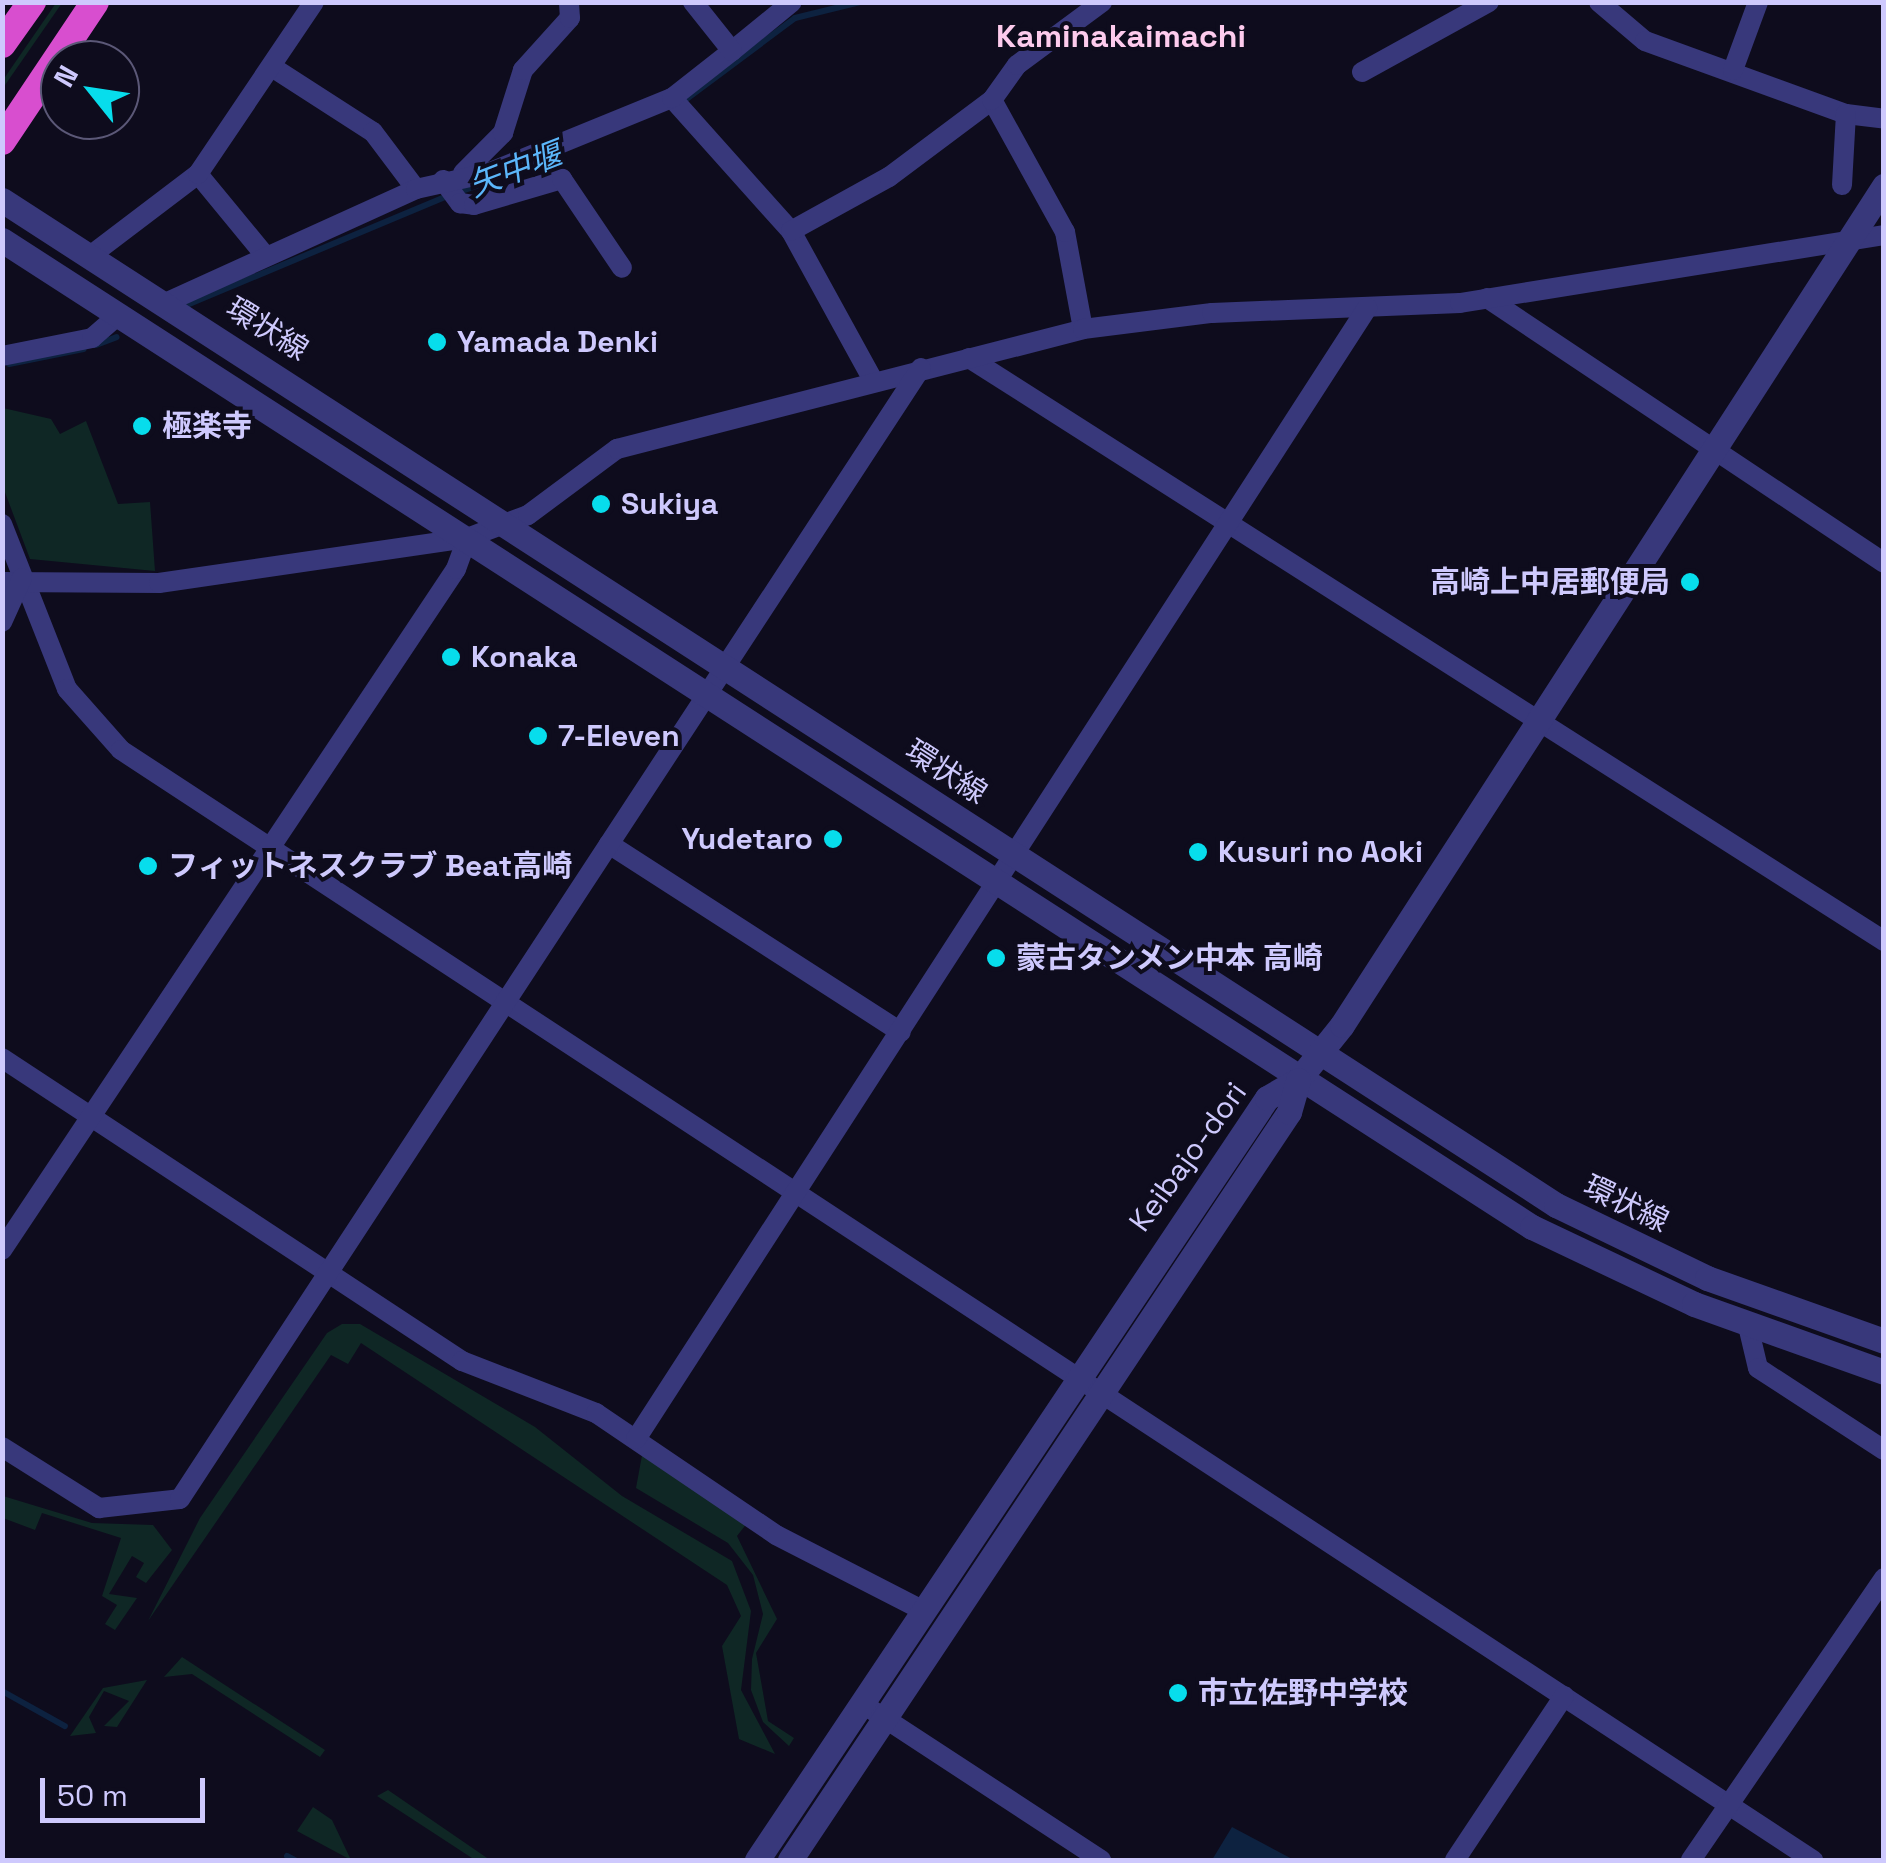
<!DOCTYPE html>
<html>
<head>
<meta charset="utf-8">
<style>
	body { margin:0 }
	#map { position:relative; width:1886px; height:1863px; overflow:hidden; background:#0e0c1d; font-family:"Space Grotesk","Noto Sans JP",sans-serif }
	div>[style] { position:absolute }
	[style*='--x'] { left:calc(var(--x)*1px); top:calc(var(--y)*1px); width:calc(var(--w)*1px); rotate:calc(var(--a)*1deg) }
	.green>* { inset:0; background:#0f2725 }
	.water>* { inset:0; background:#0d2240 }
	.stream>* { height:6px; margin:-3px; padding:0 3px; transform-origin:3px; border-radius:3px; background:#0d2240 }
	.minor>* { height:20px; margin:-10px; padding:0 10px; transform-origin:10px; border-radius:10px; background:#38387b }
	.tertiary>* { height:25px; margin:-12.5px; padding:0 12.5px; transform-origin:12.5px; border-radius:12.5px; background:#38387b }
	.trunk>* { height:28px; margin:-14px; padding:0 14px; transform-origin:14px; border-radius:14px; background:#d84ecf }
	.dots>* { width:28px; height:28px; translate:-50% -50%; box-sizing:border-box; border:5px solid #0e0c1d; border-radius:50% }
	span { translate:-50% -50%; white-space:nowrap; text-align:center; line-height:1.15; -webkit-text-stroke:8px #0e0c1d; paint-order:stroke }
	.street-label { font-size:30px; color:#cec9fd }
	.poi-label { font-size:30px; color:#cec9fd; font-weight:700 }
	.left { translate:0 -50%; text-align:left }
	.right { translate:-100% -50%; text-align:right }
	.neighbourhood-label { font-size:32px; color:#fdcbed; font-weight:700 }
	.water-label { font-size:32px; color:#5bb6fa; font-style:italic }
	.frame { position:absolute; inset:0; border:5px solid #cec9fd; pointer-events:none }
	.north { position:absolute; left:40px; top:40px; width:100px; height:100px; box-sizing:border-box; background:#0e0c1d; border:2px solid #5b5877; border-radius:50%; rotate:300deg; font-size:28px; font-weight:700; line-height:40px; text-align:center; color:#cec9fd }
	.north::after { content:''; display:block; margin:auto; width:35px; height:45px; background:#07ddec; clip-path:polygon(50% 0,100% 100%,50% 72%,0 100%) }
	.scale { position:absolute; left:40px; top:1778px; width:165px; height:45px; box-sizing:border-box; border:5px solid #cec9fd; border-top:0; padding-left:12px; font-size:30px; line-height:35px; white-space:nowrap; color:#cec9fd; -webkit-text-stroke:8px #0e0c1d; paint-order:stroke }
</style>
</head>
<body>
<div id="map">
	<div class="green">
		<div style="clip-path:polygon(56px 3px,62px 3px,3px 88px,3px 80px)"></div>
		<div style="clip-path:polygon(3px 408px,51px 419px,60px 434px,86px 421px,118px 504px,150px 502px,155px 571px,30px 559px,3px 487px)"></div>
		<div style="clip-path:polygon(342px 1324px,360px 1324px,535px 1427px,622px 1496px,732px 1561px,751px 1611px,741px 1690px,775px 1754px,739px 1739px,722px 1646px,741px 1616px,727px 1585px,361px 1343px,348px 1364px,331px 1355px,148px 1621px,200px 1518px,327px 1333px)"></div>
		<div style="clip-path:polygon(643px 1450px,748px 1522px,737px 1536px,777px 1619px,756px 1653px,768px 1721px,794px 1738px,789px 1746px,763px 1722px,751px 1690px,752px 1659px,763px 1614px,753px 1575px,728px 1543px,636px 1488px)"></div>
		<div style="clip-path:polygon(3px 1496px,92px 1523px,153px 1525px,172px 1550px,146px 1583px,136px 1577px,144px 1563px,132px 1556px,109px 1594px,137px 1598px,115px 1630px,105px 1624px,117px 1605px,102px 1596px,121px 1538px,42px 1513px,35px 1530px,3px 1518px)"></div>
		<div style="clip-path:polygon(182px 1657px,325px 1750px,320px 1757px,192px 1674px,164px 1677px)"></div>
		<div style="clip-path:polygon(147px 1680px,117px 1727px,104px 1726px,129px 1701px,104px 1691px,89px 1717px,96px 1733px,70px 1736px,103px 1688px)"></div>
		<div style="clip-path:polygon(388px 1790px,490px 1860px,491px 1860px,475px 1860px,377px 1796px)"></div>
		<div style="clip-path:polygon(313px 1807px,332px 1820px,351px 1860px,297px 1831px)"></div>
	</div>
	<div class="water">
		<div style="clip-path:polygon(1232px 1827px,1294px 1860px,1212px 1860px)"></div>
	</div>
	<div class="stream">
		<div style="--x:681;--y:103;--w:142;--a:-36.7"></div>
		<div style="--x:795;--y:18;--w:67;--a:-13.8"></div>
		<div style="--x:459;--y:192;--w:37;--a:-19"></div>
		<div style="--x:182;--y:307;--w:287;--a:-22.7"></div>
		<div style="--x:96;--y:345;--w:22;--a:-21"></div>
		<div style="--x:9;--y:364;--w:76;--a:-11.3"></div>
		<div style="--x:2;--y:1691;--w:72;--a:29.1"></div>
		<div style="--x:287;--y:1856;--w:9;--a:27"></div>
	</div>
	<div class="minor">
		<div style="--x:1599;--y:2;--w:60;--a:40.3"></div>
		<div style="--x:1645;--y:41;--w:214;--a:20"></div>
		<div style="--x:1846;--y:114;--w:38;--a:7"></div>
		<div style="--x:732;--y:51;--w:77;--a:-39.2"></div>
		<div style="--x:272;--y:67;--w:120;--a:32.8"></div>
		<div style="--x:373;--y:132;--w:71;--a:53"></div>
		<div style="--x:1733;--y:70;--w:72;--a:-69.8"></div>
		<div style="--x:1362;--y:72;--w:145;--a:-28.9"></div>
		<div style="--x:672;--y:98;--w:178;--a:48.2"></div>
		<div style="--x:791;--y:231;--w:170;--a:61.2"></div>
		<div style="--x:463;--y:173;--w:57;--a:-45"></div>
		<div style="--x:503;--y:133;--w:66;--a:-72.4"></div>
		<div style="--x:523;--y:70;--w:70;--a:-47.9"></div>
		<div style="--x:570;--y:18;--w:16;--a:-94"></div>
		<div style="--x:198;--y:174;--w:104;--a:50.5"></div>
		<div style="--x:443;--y:180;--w:29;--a:54"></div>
		<div style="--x:460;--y:203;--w:14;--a:8"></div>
		<div style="--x:474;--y:205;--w:92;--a:-16.5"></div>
		<div style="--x:562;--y:179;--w:107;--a:56"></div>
		<div style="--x:1842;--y:185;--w:71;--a:-86.8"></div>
		<div style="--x:791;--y:231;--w:112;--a:-28.9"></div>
		<div style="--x:889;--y:177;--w:129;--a:-36.8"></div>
		<div style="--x:90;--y:256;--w:136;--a:-37.2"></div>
		<div style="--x:198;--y:174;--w:207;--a:-56"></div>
		<div style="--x:1487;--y:298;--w:477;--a:33.7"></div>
		<div style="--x:165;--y:303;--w:276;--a:-24.4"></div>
		<div style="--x:416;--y:189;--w:74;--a:-12.5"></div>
		<div style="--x:488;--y:173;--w:199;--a:-22.2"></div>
		<div style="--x:672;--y:98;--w:76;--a:-38.1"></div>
		<div style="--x:732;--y:51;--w:63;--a:-128.5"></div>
		<div style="--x:1083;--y:329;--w:99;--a:-100.5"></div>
		<div style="--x:1065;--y:232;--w:151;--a:-118.9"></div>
		<div style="--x:992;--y:100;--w:43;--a:-54.5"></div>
		<div style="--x:1017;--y:65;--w:106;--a:-36.5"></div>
		<div style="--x:2;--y:356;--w:92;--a:-11.3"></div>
		<div style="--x:92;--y:338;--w:35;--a:-41"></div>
		<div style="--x:969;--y:358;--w:1085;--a:32.5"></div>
		<div style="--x:2;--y:524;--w:177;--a:68.5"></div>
		<div style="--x:67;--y:689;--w:81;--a:48.5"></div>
		<div style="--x:121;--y:750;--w:2024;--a:33.27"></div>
		<div style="--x:2;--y:582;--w:157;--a:0.4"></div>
		<div style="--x:159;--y:583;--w:311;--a:-8.3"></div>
		<div style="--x:467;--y:538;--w:65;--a:-20.7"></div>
		<div style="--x:528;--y:515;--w:111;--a:-36.6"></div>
		<div style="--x:617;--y:449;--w:481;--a:-14.4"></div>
		<div style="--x:1083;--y:329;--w:130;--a:-7.1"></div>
		<div style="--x:1212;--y:313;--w:248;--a:-2.3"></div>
		<div style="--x:1460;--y:303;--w:429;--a:-9.1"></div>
		<div style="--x:2;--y:622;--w:48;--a:-65.6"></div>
		<div style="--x:609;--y:844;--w:347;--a:32.8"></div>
		<div style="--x:2;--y:1058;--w:551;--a:33.37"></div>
		<div style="--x:462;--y:1361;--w:144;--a:21.2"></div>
		<div style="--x:596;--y:1413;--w:217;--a:34.1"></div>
		<div style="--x:776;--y:1535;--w:164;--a:27.2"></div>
		<div style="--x:2;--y:1250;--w:818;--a:-56.31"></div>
		<div style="--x:456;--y:569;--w:33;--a:-70"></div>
		<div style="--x:1748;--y:1326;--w:43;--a:76.6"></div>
		<div style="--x:1758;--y:1368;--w:150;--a:33.1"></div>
		<div style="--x:636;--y:1439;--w:1347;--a:-57.12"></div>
		<div style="--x:2;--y:1447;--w:115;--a:32.2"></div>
		<div style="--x:99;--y:1508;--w:81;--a:-6.3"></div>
		<div style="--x:180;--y:1499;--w:1352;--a:-56.77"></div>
		<div style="--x:872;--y:1710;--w:274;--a:33.2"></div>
		<div style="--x:1455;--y:1860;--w:197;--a:-56.4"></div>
		<div style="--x:1691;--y:1860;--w:342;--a:-55.6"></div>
	</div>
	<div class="tertiary">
		<div style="--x:2;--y:200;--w:1851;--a:32.89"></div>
		<div style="--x:1556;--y:1205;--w:168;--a:25.8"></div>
		<div style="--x:1707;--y:1278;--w:188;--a:19.6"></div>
		<div style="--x:2;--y:240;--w:1821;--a:32.83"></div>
		<div style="--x:1532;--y:1227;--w:179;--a:25.4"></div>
		<div style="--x:1694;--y:1304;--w:202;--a:19.7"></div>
		<div style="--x:757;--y:1860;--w:917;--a:-56.21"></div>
		<div style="--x:1267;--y:1098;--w:36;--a:-30"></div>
		<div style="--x:1298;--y:1080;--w:70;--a:-51.3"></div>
		<div style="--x:1342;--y:1025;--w:999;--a:-57.14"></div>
		<div style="--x:790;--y:1860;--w:899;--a:-56.29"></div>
		<div style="--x:1289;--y:1112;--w:33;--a:-74"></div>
	</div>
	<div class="trunk">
		<div style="--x:2;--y:44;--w:52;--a:-54.5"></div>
		<div style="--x:2;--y:141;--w:167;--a:-56.2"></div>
	</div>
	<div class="dots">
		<div style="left:437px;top:342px;background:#07ddec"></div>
		<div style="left:142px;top:426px;background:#07ddec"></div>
		<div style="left:601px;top:504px;background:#07ddec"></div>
		<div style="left:1690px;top:582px;background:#07ddec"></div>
		<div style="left:451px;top:657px;background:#07ddec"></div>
		<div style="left:538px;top:736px;background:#07ddec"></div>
		<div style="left:833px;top:839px;background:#07ddec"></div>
		<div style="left:1198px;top:852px;background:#07ddec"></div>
		<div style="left:148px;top:866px;background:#07ddec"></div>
		<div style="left:996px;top:958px;background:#07ddec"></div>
		<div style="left:1178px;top:1693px;background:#07ddec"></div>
	</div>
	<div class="street-label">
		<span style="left:267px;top:329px;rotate:32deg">環状線</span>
		<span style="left:946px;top:772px;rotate:33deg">環状線</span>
		<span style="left:1188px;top:1157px;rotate:-54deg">Keibajo-dori</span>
		<span style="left:1626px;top:1204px;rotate:26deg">環状線</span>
	</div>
	<div class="poi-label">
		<span class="left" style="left:457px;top:342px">Yamada Denki</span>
		<span class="left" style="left:162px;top:426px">極楽寺</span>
		<span class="left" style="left:621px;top:504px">Sukiya</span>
		<span class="right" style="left:1670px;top:582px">高崎上中居郵便局</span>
		<span class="left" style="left:471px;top:657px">Konaka</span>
		<span class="left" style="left:558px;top:736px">7-Eleven</span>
		<span class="right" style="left:813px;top:839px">Yudetaro</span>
		<span class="left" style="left:1218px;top:852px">Kusuri no Aoki</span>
		<span class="left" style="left:168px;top:866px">フィットネスクラブ Beat高崎</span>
		<span class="left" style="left:1016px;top:958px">蒙古タンメン中本 高崎</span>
		<span class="left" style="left:1198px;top:1693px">市立佐野中学校</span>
	</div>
	<div class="neighbourhood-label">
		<span style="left:1121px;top:36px">Kaminakaimachi</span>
	</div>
	<div class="water-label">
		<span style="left:515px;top:170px;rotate:-21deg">矢中堰</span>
	</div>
	<div class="frame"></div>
	<div class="north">N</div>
	<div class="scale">50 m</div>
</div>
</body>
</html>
